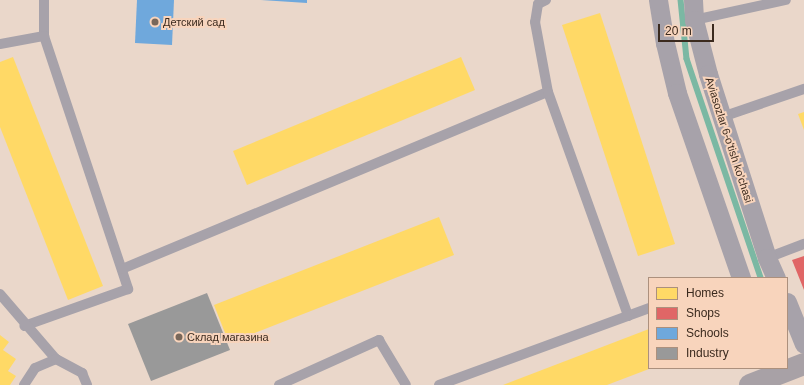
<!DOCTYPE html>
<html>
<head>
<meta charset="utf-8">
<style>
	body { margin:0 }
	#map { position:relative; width:804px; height:385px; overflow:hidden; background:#ead7ca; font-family:Helvetica,sans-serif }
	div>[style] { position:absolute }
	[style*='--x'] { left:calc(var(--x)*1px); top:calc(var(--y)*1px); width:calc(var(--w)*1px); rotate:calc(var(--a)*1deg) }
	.homes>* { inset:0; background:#ffd966 }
	.shops>* { inset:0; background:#e06666 }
	.schools>* { inset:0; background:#6fa8dc }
	.industry>* { inset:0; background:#999 }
	.stream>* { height:5.5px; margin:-2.75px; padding:0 2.75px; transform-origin:2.75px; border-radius:2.75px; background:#7bb8a3 }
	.service>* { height:10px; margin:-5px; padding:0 5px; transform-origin:5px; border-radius:5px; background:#a7a2aa }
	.minor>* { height:19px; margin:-9.5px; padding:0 9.5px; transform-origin:9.5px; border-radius:9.5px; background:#a7a2aa }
	.secondary>* { height:22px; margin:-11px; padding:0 11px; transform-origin:11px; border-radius:11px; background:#a8a1a6 }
	.dots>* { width:11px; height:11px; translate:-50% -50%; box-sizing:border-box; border:2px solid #f8d4bc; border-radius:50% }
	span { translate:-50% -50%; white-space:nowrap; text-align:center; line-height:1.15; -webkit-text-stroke:4px #f8d4bc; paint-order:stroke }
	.poi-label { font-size:11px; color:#3b2a1e }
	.left { translate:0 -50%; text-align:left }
	.street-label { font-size:11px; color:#3b2a1e }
	.legend { position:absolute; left:648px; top:277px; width:140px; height:92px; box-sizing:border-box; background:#f8d4bc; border:1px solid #ac907d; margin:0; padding:5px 7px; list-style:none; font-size:12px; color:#3b2a1e }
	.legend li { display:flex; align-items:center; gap:8px; height:20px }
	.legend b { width:20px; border:1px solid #ac907d }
	.scale { position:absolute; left:658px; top:24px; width:56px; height:18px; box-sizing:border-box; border:2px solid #3b2a1e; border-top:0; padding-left:5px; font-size:12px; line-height:14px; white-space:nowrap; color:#3b2a1e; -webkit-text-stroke:3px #f8d4bc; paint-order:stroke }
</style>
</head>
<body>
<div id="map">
	<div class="homes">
		<div style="clip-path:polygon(600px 13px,675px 244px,638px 256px,562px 25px)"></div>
		<div style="clip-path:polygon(13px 57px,103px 286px,68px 300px,0 127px,0 62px)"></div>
		<div style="clip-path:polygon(461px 57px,475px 90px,247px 185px,233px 151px)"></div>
		<div style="clip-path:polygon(804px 112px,804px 130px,798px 114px)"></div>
		<div style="clip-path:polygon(439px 217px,454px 255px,229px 343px,214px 305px)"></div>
		<div style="clip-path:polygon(649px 329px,649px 369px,607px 385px,503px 385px)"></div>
		<div style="clip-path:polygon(0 335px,9px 342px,3px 350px,16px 359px,8px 371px,16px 376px,10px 385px,0 385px)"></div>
	</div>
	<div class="shops">
		<div style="clip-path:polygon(804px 256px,804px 290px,792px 260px)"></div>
	</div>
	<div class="schools">
		<div style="clip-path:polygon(137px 0,174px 0,172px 45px,135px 43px)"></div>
		<div style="clip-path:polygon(261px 0,307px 0,307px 3px)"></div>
	</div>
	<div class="industry">
		<div style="clip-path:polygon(207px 293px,230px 350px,151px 381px,128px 324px)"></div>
	</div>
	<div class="stream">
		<div style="--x:681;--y:0;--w:59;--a:84.2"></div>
		<div style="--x:687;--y:59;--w:231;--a:71.3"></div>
	</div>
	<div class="service">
		<div style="--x:546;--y:0;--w:9;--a:153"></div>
		<div style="--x:538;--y:4;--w:18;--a:99"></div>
		<div style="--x:535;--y:22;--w:71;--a:79.5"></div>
		<div style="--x:694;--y:20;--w:94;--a:-12.3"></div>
		<div style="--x:44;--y:36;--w:36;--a:-90"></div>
		<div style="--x:0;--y:44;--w:45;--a:-10.3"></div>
		<div style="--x:44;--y:36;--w:267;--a:71.6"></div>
		<div style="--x:128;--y:289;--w:110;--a:160.4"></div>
		<div style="--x:722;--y:117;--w:87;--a:-18.9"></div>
		<div style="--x:767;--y:258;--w:40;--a:-21"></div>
		<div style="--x:122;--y:269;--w:461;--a:-22.6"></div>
		<div style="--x:548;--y:92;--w:238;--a:70.3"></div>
		<div style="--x:0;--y:294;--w:86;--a:49.3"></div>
		<div style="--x:24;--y:385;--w:20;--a:-57"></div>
		<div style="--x:35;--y:368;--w:23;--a:-23"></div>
		<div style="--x:56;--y:359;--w:30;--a:28"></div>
		<div style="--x:82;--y:373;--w:13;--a:67"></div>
		<div style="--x:279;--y:385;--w:110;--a:-24.2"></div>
		<div style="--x:379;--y:340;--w:52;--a:59"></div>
		<div style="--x:439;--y:385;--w:224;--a:-20.1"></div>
	</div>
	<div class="minor">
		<div style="--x:658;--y:0;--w:44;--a:80.8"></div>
		<div style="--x:665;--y:43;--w:51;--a:76.5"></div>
		<div style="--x:677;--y:93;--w:196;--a:70.9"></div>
		<div style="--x:693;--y:0;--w:20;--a:87"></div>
		<div style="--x:694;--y:20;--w:56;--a:75.5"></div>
		<div style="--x:708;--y:74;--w:193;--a:72.2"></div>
		<div style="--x:767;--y:258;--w:22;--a:66"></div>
		<div style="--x:787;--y:302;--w:45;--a:68"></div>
	</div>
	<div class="secondary">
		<div style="--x:750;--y:385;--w:58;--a:-21.3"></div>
	</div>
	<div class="dots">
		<div style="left:155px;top:22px;background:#78675a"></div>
		<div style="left:179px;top:337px;background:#78675a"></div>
	</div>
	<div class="poi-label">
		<span class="left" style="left:163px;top:22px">Детский сад</span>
		<span class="left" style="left:187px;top:337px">Склад магазина</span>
	</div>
	<div class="street-label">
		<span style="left:729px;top:140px;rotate:72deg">Aviasozlar 6-o'tish ko'chasi</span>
	</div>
	<ul class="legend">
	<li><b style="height:11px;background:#ffd966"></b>Homes</li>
	<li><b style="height:11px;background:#e06666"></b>Shops</li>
	<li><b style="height:11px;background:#6fa8dc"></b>Schools</li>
	<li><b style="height:11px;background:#999"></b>Industry</li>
	</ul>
	<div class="scale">20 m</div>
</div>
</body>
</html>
